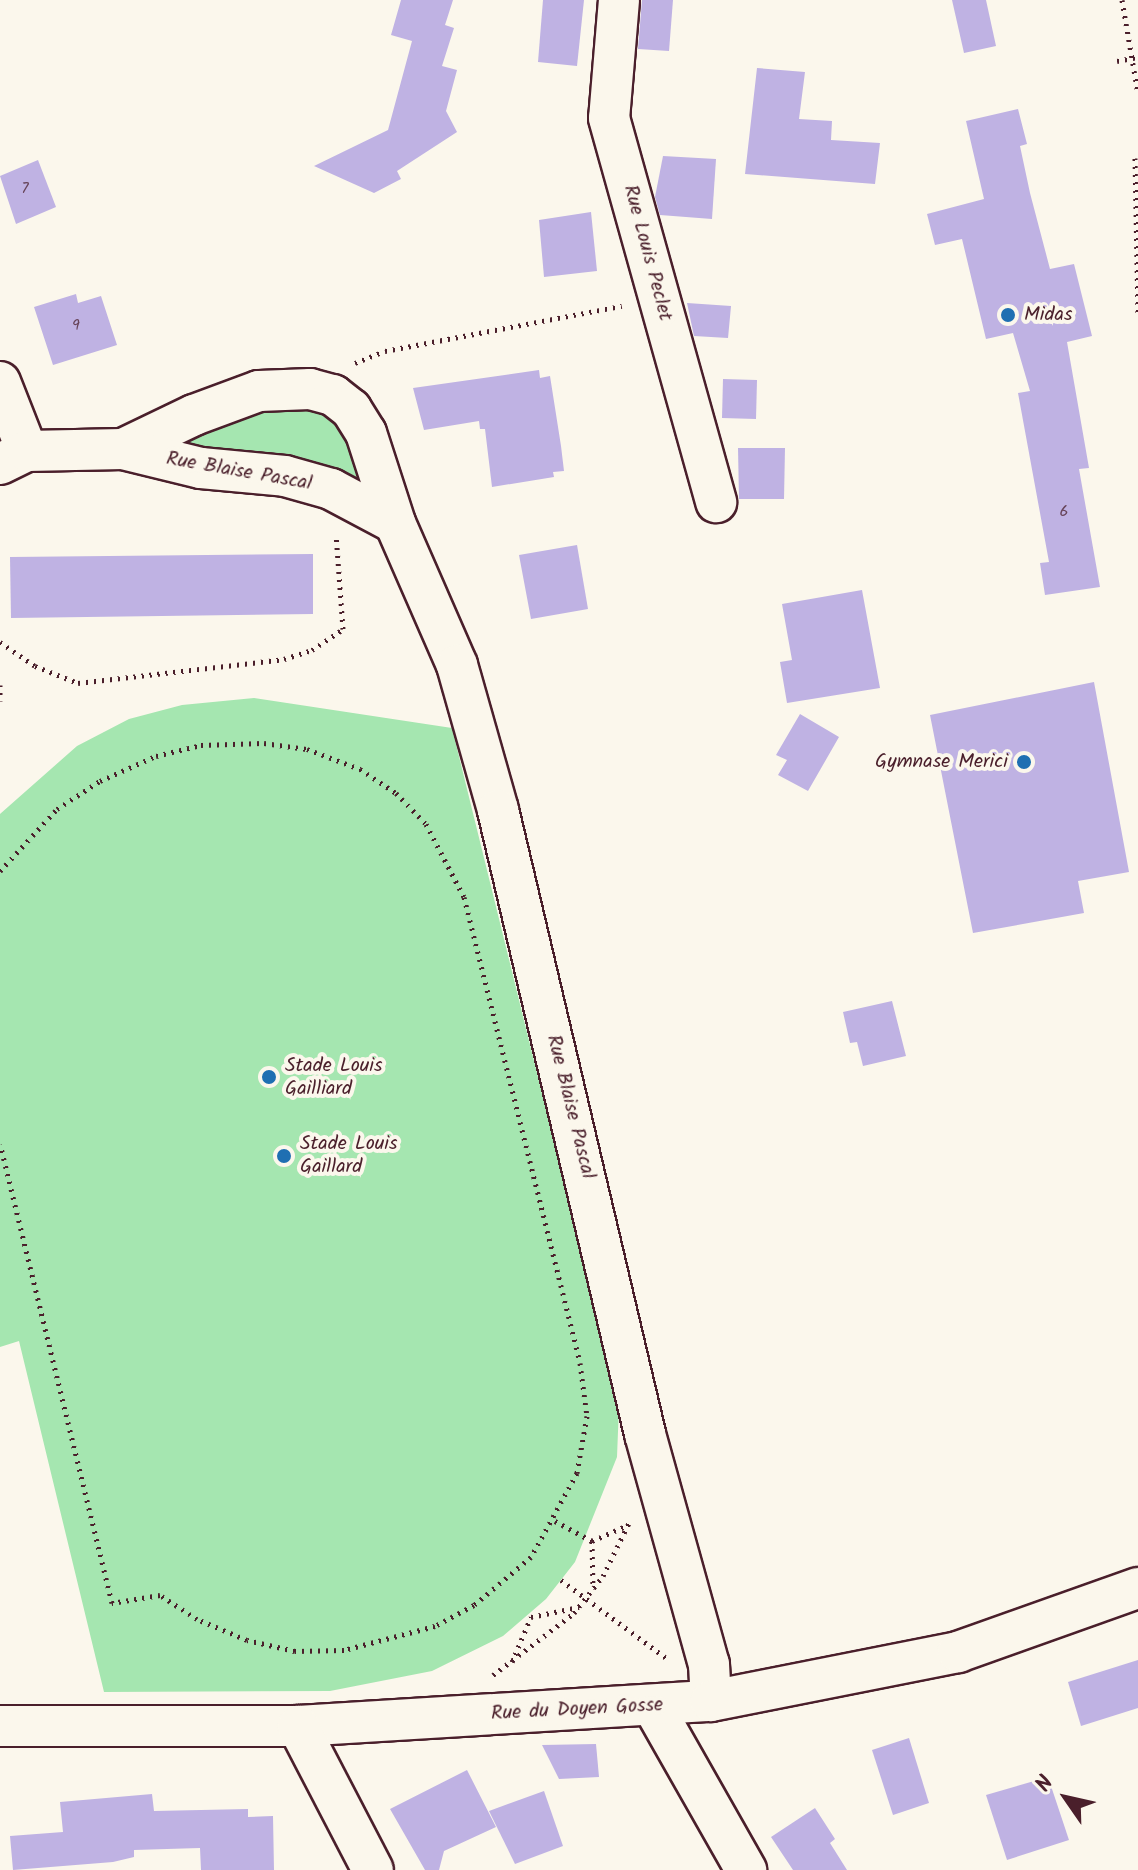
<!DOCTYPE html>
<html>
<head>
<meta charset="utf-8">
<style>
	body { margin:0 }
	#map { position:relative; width:1138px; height:1870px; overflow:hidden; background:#fbf7ec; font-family:Kalam,sans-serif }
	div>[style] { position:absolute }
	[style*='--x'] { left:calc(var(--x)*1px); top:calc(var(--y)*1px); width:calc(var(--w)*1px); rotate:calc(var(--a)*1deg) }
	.green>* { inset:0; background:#a5e6b0 }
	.building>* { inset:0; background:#bfb2e3 }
	.path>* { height:5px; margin-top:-2.5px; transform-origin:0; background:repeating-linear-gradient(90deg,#4a1f2b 0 2px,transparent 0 8px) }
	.roads { filter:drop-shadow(2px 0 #4a1f2b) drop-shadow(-2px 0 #4a1f2b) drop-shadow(0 2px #4a1f2b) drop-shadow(0 -2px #4a1f2b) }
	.street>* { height:40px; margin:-20px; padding:0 20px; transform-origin:20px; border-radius:20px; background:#fbf7ec }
	.dots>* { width:22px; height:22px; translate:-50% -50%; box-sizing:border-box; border:4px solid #fbf7ec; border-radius:50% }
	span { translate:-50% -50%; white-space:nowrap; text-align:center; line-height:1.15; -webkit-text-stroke:8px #fbf7ec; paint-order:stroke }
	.number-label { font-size:16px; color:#674459 }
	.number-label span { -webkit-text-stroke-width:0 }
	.street-label { font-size:20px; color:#4a1f2b }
	.poi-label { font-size:20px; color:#4a1f2b }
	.left { translate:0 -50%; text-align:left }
	.right { translate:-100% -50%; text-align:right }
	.north { position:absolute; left:1026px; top:1758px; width:80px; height:80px; -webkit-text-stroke:6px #fbf7ec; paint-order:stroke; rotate:304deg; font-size:22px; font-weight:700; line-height:32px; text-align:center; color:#4a1f2b }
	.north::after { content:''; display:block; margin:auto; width:28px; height:36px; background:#4a1f2b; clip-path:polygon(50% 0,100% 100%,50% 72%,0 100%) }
</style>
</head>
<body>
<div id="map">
	<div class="green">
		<div style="clip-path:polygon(315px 405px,339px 418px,366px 478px,361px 489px,186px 444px,190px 431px,268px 407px)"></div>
		<div style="clip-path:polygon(254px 698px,452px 728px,619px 1406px,617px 1457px,575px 1562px,546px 1599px,503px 1636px,432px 1671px,330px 1691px,104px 1692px,19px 1341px,0 1347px,0 814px,77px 746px,129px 719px,182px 705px)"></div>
	</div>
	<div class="building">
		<div style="clip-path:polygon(401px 0,453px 0,445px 25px,454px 28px,442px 66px,457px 70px,446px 111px,457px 132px,397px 171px,401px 179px,374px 193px,314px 166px,388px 130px,412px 41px,391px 35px)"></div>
		<div style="clip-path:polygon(543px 0,584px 0,577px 66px,538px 62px)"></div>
		<div style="clip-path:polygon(642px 0,673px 0,669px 51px,638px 49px)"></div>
		<div style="clip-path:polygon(952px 0,986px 0,996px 46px,964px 53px)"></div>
		<div style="clip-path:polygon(757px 68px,805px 72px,799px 119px,832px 121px,831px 140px,880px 143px,875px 184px,745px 174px)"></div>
		<div style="clip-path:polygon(1018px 109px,1027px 144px,1020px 146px,1030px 193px,1050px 269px,1074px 264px,1092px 336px,1067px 342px,1089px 468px,1079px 469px,1100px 587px,1045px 595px,1040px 563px,1049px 562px,1018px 393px,1030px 391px,1013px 333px,986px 339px,962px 239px,935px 245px,927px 214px,984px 199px,966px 121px)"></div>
		<div style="clip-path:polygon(663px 156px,716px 159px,712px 219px,660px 215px,655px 197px)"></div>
		<div style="clip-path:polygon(38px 160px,56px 207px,16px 224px,0 176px)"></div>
		<div style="clip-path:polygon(591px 212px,597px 271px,544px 277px,539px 220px)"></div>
		<div style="clip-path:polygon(76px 294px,78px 303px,101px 296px,117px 345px,53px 365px,34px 307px)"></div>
		<div style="clip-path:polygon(687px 303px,731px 306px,728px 338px,694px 336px)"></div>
		<div style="clip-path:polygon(539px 370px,540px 378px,550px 376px,561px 446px,564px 471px,553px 472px,554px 477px,492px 487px,485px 429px,480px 429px,479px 421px,424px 430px,413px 388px)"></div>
		<div style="clip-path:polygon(723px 379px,757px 380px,756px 419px,722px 418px)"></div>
		<div style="clip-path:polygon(738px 448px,785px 448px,784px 499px,739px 499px)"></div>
		<div style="clip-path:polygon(577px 545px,588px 609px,531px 619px,519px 555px)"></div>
		<div style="clip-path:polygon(313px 554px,313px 614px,11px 618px,10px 557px)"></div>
		<div style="clip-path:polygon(862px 590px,880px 688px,787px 703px,780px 662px,792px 660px,782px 604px)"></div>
		<div style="clip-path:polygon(1094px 682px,1129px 872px,1078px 881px,1084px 913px,973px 933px,930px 715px)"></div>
		<div style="clip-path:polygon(800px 714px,839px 737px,808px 791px,778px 775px,787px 760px,776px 755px)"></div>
		<div style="clip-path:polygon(892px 1001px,906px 1056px,863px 1066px,857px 1042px,850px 1043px,843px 1012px)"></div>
		<div style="clip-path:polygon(1138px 1660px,1138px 1708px,1081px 1726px,1068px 1682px)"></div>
		<div style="clip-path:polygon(909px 1738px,929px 1803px,893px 1815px,872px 1750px)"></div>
		<div style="clip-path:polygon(596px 1744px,599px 1777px,559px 1779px,542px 1745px)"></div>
		<div style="clip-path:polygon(467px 1770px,496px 1827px,444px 1851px,439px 1870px,425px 1870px,390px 1809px)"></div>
		<div style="clip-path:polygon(1048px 1777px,1069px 1840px,1007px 1860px,986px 1795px)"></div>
		<div style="clip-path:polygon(544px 1791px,563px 1846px,515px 1864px,489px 1811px)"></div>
		<div style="clip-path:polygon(152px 1794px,154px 1811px,248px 1809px,248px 1817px,273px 1816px,274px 1870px,201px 1870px,200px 1848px,134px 1850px,134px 1857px,113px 1862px,13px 1870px,10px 1836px,63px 1832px,60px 1802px)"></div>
		<div style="clip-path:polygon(815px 1808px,835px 1839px,830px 1843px,847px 1870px,793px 1870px,771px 1837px)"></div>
	</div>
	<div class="path">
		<div style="--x:1122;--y:0;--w:95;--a:80.3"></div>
		<div style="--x:1117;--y:61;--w:21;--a:-11"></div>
		<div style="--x:1135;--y:158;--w:156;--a:88.9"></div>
		<div style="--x:355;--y:363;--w:32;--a:-22"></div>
		<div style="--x:385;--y:351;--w:241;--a:-10.8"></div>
		<div style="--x:0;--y:642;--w:42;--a:34.4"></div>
		<div style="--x:35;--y:666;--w:46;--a:21.6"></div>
		<div style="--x:78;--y:683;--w:207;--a:-6.6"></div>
		<div style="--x:284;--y:659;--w:29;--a:-18"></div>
		<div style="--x:312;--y:650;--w:37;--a:-34"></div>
		<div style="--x:343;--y:629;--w:95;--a:-94.2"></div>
		<div style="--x:0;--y:685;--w:16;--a:90"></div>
		<div style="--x:0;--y:871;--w:84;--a:-47.4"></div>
		<div style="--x:57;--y:809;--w:51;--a:-33.1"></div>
		<div style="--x:100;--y:781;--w:61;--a:-24.1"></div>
		<div style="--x:156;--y:756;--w:46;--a:-13.7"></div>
		<div style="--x:201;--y:745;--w:63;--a:-1.8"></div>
		<div style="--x:264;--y:743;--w:43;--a:7.9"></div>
		<div style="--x:307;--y:749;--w:57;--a:20.7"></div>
		<div style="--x:360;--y:769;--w:43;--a:33.7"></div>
		<div style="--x:396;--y:793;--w:43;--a:45.9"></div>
		<div style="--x:426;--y:824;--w:82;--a:62.5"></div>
		<div style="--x:464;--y:897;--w:480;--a:76"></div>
		<div style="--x:580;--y:1363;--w:53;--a:82.5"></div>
		<div style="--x:587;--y:1416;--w:58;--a:100"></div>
		<div style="--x:577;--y:1473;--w:96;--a:118.7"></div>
		<div style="--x:531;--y:1557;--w:75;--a:139.9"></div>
		<div style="--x:474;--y:1605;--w:44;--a:151.7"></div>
		<div style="--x:435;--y:1626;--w:94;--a:165.2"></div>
		<div style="--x:344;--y:1650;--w:49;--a:178.8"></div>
		<div style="--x:295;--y:1651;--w:49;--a:-167.1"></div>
		<div style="--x:247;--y:1640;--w:54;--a:-157.2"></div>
		<div style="--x:197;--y:1619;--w:44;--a:-147"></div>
		<div style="--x:160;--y:1595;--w:49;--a:170.5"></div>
		<div style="--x:112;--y:1603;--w:472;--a:-103.7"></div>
		<div style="--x:555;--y:1521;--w:42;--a:28.4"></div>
		<div style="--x:592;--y:1541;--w:48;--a:88.8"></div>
		<div style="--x:592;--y:1541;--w:39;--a:-24"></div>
		<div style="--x:561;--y:1580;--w:131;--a:36.6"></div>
		<div style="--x:512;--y:1662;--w:49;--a:-67.1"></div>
		<div style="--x:531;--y:1617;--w:49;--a:-11.8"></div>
		<div style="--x:493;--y:1675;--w:102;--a:-37.4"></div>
		<div style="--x:574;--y:1613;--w:47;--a:-51.9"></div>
		<div style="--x:603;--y:1576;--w:61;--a:-63.9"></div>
	</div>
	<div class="roads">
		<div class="street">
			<div style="--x:619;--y:0;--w:118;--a:94.8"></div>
			<div style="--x:609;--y:118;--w:399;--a:74.4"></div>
			<div style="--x:0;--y:382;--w:74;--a:68.6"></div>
			<div style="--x:123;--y:449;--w:79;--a:-25.6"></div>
			<div style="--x:194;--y:415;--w:69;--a:-20.3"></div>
			<div style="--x:259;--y:391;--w:51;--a:-2.2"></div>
			<div style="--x:310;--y:389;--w:24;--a:15"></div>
			<div style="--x:333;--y:395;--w:23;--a:38"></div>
			<div style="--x:351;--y:409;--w:28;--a:58"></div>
			<div style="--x:366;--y:433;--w:95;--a:72.1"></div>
			<div style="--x:395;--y:523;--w:155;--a:66.4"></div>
			<div style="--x:457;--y:665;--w:151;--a:74.2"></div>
			<div style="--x:498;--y:810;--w:641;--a:76.74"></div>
			<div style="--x:645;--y:1434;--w:239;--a:74.5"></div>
			<div style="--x:709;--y:1664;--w:37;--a:87"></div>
			<div style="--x:0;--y:464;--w:30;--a:-26"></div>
			<div style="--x:27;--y:451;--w:96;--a:-1.2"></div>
			<div style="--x:123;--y:449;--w:80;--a:13.7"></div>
			<div style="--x:201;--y:468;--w:84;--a:5.4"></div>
			<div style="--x:285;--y:476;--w:48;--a:15.8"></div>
			<div style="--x:331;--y:489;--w:72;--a:28"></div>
			<div style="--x:653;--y:1706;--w:189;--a:60.4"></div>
			<div style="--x:0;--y:1726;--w:298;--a:0"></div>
			<div style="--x:298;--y:1726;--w:414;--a:-3.5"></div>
			<div style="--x:711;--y:1701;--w:252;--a:-11.2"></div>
			<div style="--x:958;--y:1652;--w:191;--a:-19.6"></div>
			<div style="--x:298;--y:1726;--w:162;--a:62.5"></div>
		</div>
	</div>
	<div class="dots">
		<div style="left:1008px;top:315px;background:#1f6fb2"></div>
		<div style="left:1024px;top:762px;background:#1f6fb2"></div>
		<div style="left:269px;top:1077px;background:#1f6fb2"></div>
		<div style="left:284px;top:1156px;background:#1f6fb2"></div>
	</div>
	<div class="number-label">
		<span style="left:25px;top:189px">7</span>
		<span style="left:76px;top:326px">9</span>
		<span style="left:1064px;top:512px">6</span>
	</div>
	<div class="street-label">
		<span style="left:647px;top:253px;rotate:75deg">Rue Louis Peclet</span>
		<span style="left:239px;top:472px;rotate:10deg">Rue Blaise Pascal</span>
		<span style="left:570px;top:1107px;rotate:76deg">Rue Blaise Pascal</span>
		<span style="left:577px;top:1710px;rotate:-3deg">Rue du Doyen Gosse</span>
	</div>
	<div class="poi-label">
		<span class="left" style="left:1024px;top:315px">Midas</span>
		<span class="right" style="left:1008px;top:762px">Gymnase Merici</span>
		<span class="left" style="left:285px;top:1078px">Stade Louis<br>Gailliard</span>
		<span class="left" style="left:300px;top:1156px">Stade Louis<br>Gaillard</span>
	</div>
	<div class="north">N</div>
</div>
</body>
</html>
